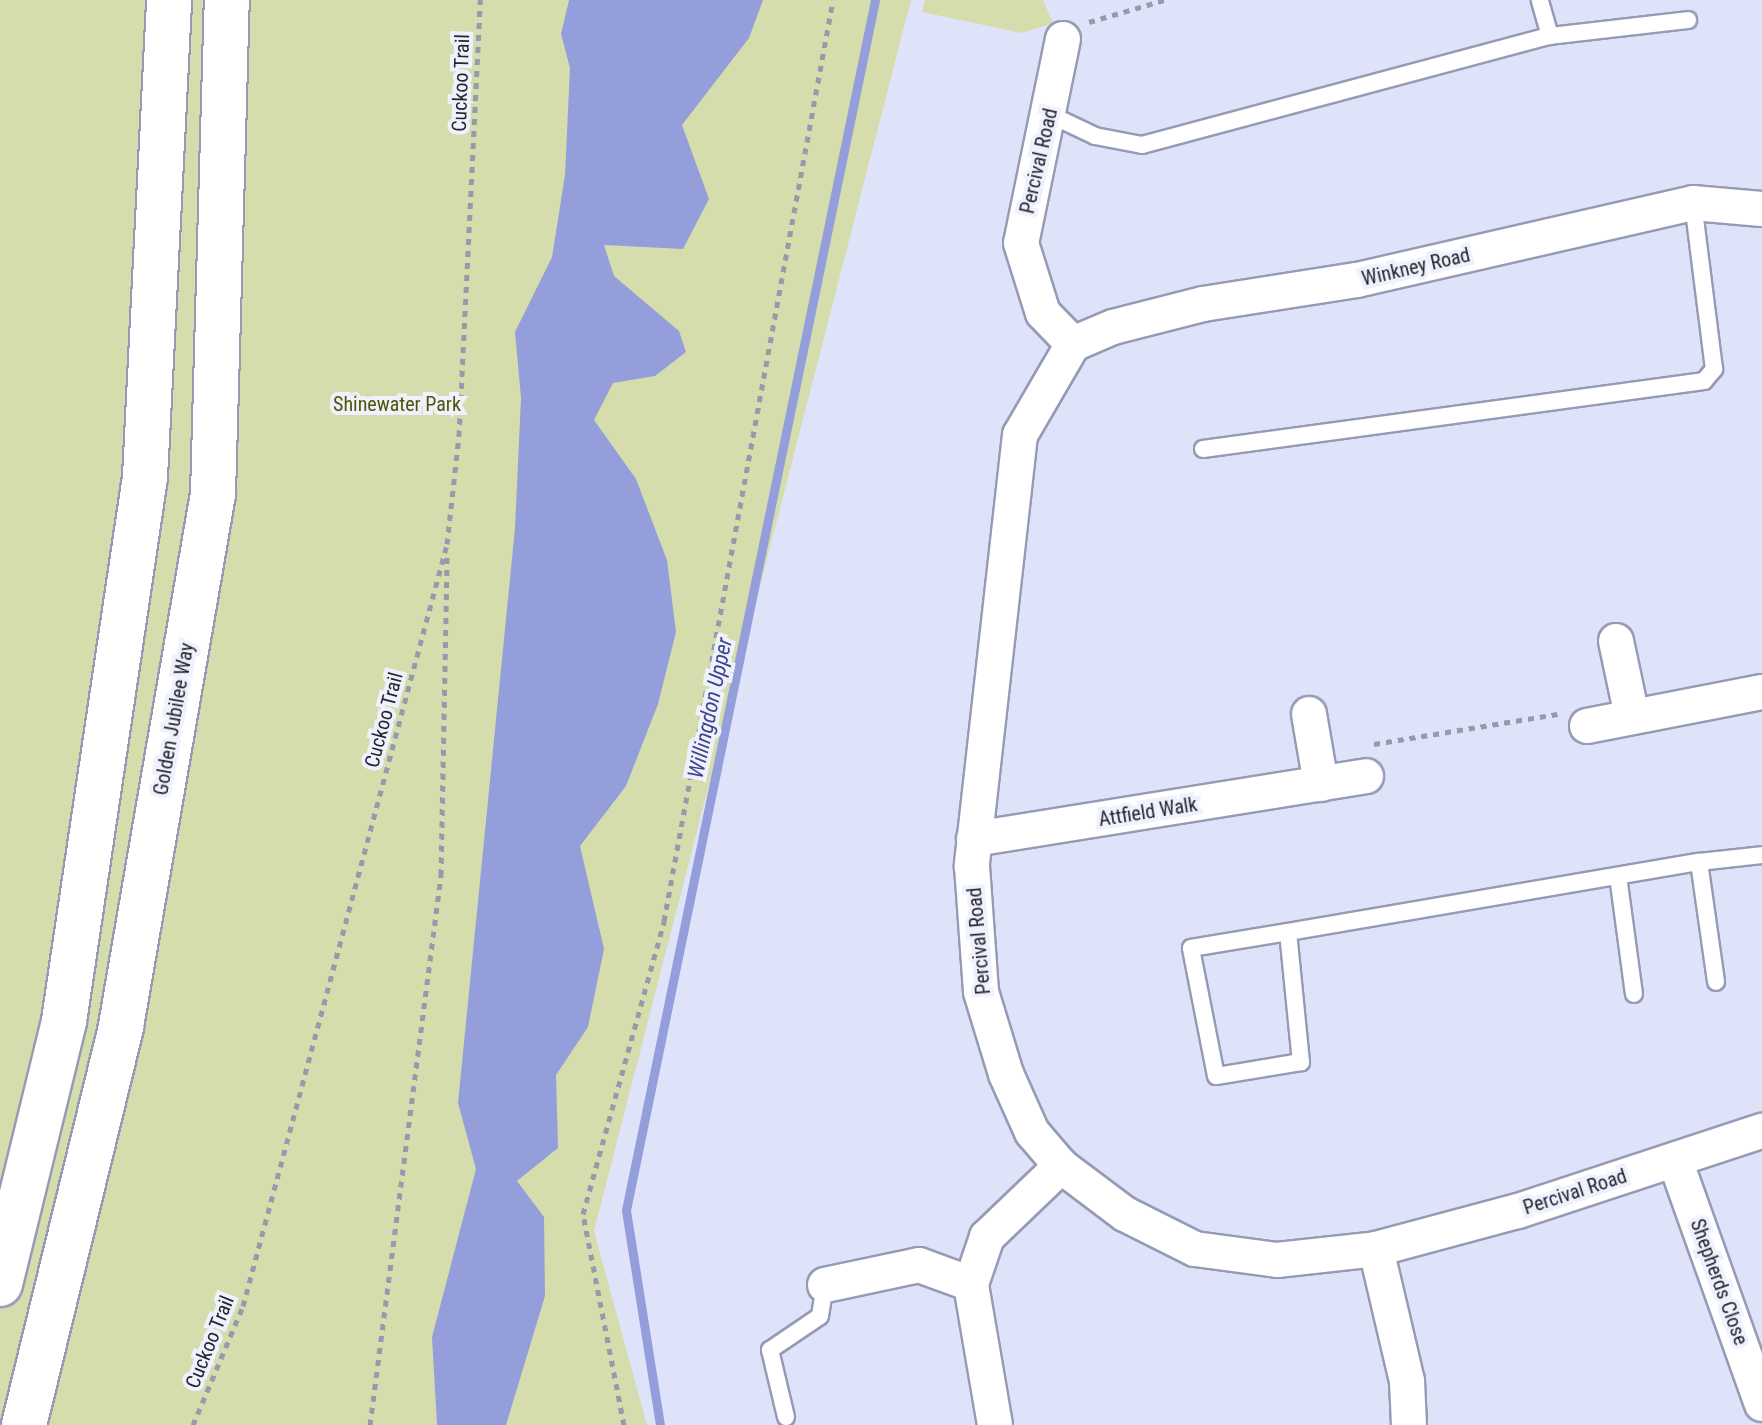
<!DOCTYPE html>
<html>
<head>
<meta charset="utf-8">
<style>
	body { margin:0 }
	#map { position:relative; width:1762px; height:1425px; overflow:hidden; background:#dfe3fa; font-family:"Roboto Condensed",sans-serif }
	div>[style] { position:absolute }
	[style*='--x'] { left:calc(var(--x)*1px); top:calc(var(--y)*1px); width:calc(var(--w)*1px); rotate:calc(var(--a)*1deg) }
	.green>* { inset:0; background:#d6ddad }
	.water>* { inset:0; background:#949eda }
	.stream>* { height:9px; margin:-4.5px; padding:0 4.5px; transform-origin:4.5px; border-radius:4.5px; background:#949eda }
	.path>* { height:5px; margin-top:-2.5px; transform-origin:0; background:repeating-linear-gradient(90deg,#979aac 0 6px,transparent 0 12px) }
	.roads { filter:drop-shadow(2px 0 #969bb5) drop-shadow(-2px 0 #969bb5) drop-shadow(0 2px #969bb5) drop-shadow(0 -2px #969bb5) }
	.service>* { height:16px; margin:-8px; padding:0 8px; transform-origin:8px; border-radius:8px; background:#fff }
	.minor>* { height:34px; margin:-17px; padding:0 17px; transform-origin:17px; border-radius:17px; background:#fff }
	.trunk>* { height:44px; margin:-22px; padding:0 22px; transform-origin:22px; border-radius:22px; background:#fff }
	span { translate:-50% -50%; white-space:nowrap; text-align:center; line-height:1.15; -webkit-text-stroke:8px #eff1fd; paint-order:stroke }
	.street-label { font-size:20px; color:#23252f }
	.park-label { font-size:20px; color:#505608 }
	.water-label { font-size:22px; color:#3e438b; font-style:italic }
</style>
</head>
<body>
<div id="map">
	<div class="green">
		<div style="clip-path:polygon(0 0,911px 0,594px 1231px,647px 1425px,0 1425px)"></div>
		<div style="clip-path:polygon(925px 0,1043px 0,1053px 23px,1022px 33px,922px 12px)"></div>
	</div>
	<div class="water">
		<div style="clip-path:polygon(569px 0,763px 0,749px 38px,682px 125px,709px 199px,683px 249px,604px 245px,614px 276px,679px 331px,686px 352px,655px 376px,613px 383px,594px 420px,636px 479px,667px 560px,676px 632px,658px 704px,626px 786px,580px 846px,604px 949px,588px 1027px,556px 1075px,558px 1148px,517px 1181px,544px 1217px,545px 1296px,506px 1425px,437px 1425px,432px 1337px,476px 1169px,458px 1103px,515px 528px,521px 398px,515px 332px,552px 257px,565px 175px,570px 68px,561px 34px)"></div>
	</div>
	<div class="stream">
		<div style="--x:660;--y:1425;--w:218;--a:-99"></div>
		<div style="--x:626;--y:1210;--w:1235;--a:-78.37"></div>
	</div>
	<div class="path">
		<div style="--x:1089;--y:22;--w:78;--a:-16.3"></div>
		<div style="--x:1374;--y:744;--w:186;--a:-9.3"></div>
		<div style="--x:193;--y:1425;--w:129;--a:-67.2"></div>
		<div style="--x:243;--y:1306;--w:789;--a:-75.01"></div>
		<div style="--x:447;--y:544;--w:109;--a:-83.7"></div>
		<div style="--x:459;--y:436;--w:437;--a:-87.2"></div>
		<div style="--x:370;--y:1425;--w:555;--a:-82.64"></div>
		<div style="--x:441;--y:875;--w:322;--a:-88.9"></div>
		<div style="--x:624;--y:1425;--w:215;--a:-101"></div>
		<div style="--x:583;--y:1214;--w:304;--a:-74.5"></div>
		<div style="--x:664;--y:921;--w:936;--a:-79.6"></div>
	</div>
	<div class="roads">
		<div class="service">
			<div style="--x:1550;--y:36;--w:139;--a:-6.6"></div>
			<div style="--x:1051;--y:115;--w:49;--a:25.5"></div>
			<div style="--x:1095;--y:136;--w:48;--a:10.8"></div>
			<div style="--x:1142;--y:145;--w:422;--a:-15"></div>
			<div style="--x:1550;--y:36;--w:37;--a:-106"></div>
			<div style="--x:1203;--y:449;--w:506;--a:-7.73"></div>
			<div style="--x:1704;--y:381;--w:16;--a:-50"></div>
			<div style="--x:1714;--y:369;--w:167;--a:-97.2"></div>
			<div style="--x:1699;--y:862;--w:121;--a:81.9"></div>
			<div style="--x:1618;--y:876;--w:119;--a:82.3"></div>
			<div style="--x:1288;--y:932;--w:131;--a:84.3"></div>
			<div style="--x:1301;--y:1062;--w:86;--a:170.6"></div>
			<div style="--x:1216;--y:1076;--w:130;--a:-101.1"></div>
			<div style="--x:1191;--y:948;--w:98;--a:-9.4"></div>
			<div style="--x:1288;--y:932;--w:417;--a:-9.7"></div>
			<div style="--x:1699;--y:862;--w:63;--a:-6.3"></div>
			<div style="--x:786;--y:1417;--w:69;--a:-103.4"></div>
			<div style="--x:770;--y:1350;--w:60;--a:-34.2"></div>
			<div style="--x:820;--y:1316;--w:31;--a:-81"></div>
		</div>
		<div class="minor">
			<div style="--x:1063;--y:39;--w:208;--a:101.6"></div>
			<div style="--x:1021;--y:243;--w:73;--a:72.6"></div>
			<div style="--x:1043;--y:313;--w:43;--a:45.9"></div>
			<div style="--x:1073;--y:344;--w:105;--a:120.2"></div>
			<div style="--x:1020;--y:435;--w:434;--a:96.4"></div>
			<div style="--x:972;--y:866;--w:126;--a:85.9"></div>
			<div style="--x:981;--y:992;--w:86;--a:73"></div>
			<div style="--x:1006;--y:1074;--w:64;--a:65.9"></div>
			<div style="--x:1032;--y:1132;--w:45;--a:49.5"></div>
			<div style="--x:1061;--y:1166;--w:80;--a:36.9"></div>
			<div style="--x:1125;--y:1214;--w:78;--a:26.6"></div>
			<div style="--x:1195;--y:1249;--w:83;--a:7.6"></div>
			<div style="--x:1277;--y:1260;--w:100;--a:-6.3"></div>
			<div style="--x:1376;--y:1249;--w:147;--a:-15"></div>
			<div style="--x:1518;--y:1211;--w:257;--a:-18.2"></div>
			<div style="--x:1073;--y:344;--w:43;--a:-23"></div>
			<div style="--x:1113;--y:327;--w:93;--a:-14.3"></div>
			<div style="--x:1203;--y:304;--w:156;--a:-8.9"></div>
			<div style="--x:1357;--y:280;--w:345;--a:-12.9"></div>
			<div style="--x:1693;--y:203;--w:69;--a:5"></div>
			<div style="--x:1616;--y:641;--w:77;--a:78"></div>
			<div style="--x:1309;--y:714;--w:71;--a:80.3"></div>
			<div style="--x:1587;--y:726;--w:178;--a:-11"></div>
			<div style="--x:974;--y:839;--w:397;--a:-9.1"></div>
			<div style="--x:1675;--y:1160;--w:259;--a:70.4"></div>
			<div style="--x:1376;--y:1249;--w:136;--a:76.8"></div>
			<div style="--x:1407;--y:1381;--w:44;--a:87.4"></div>
			<div style="--x:825;--y:1285;--w:96;--a:-12"></div>
			<div style="--x:919;--y:1265;--w:55;--a:20.1"></div>
			<div style="--x:995;--y:1425;--w:143;--a:-99.7"></div>
			<div style="--x:971;--y:1284;--w:50;--a:-71.2"></div>
			<div style="--x:987;--y:1237;--w:103;--a:-43.8"></div>
		</div>
		<div class="trunk">
			<div style="--x:0;--y:1284;--w:271;--a:-76.3"></div>
			<div style="--x:64;--y:1021;--w:550;--a:-81.53"></div>
			<div style="--x:145;--y:477;--w:478;--a:-87.1"></div>
			<div style="--x:24;--y:1425;--w:411;--a:-76.3"></div>
			<div style="--x:121;--y:1026;--w:540;--a:-80.19"></div>
			<div style="--x:213;--y:494;--w:494;--a:-88.4"></div>
		</div>
	</div>
	<div class="street-label">
		<span style="left:461px;top:83px;rotate:-88deg">Cuckoo Trail</span>
		<span style="left:1039px;top:161px;rotate:-77deg">Percival Road</span>
		<span style="left:1416px;top:267px;rotate:-13deg">Winkney Road</span>
		<span style="left:174px;top:719px;rotate:-80deg">Golden Jubilee Way</span>
		<span style="left:384px;top:720px;rotate:-75deg">Cuckoo Trail</span>
		<span style="left:1148px;top:812px;rotate:-9deg">Attfield Walk</span>
		<span style="left:979px;top:941px;rotate:-95deg">Percival Road</span>
		<span style="left:1575px;top:1192px;rotate:-18deg">Percival Road</span>
		<span style="left:1719px;top:1282px;rotate:70deg">Shepherds Close</span>
		<span style="left:210px;top:1342px;rotate:-68deg">Cuckoo Trail</span>
	</div>
	<div class="park-label">
		<span style="left:397px;top:404px">Shinewater Park</span>
	</div>
	<div class="water-label">
		<span style="left:710px;top:708px;rotate:-78deg">Willingdon Upper</span>
	</div>
</div>
</body>
</html>
